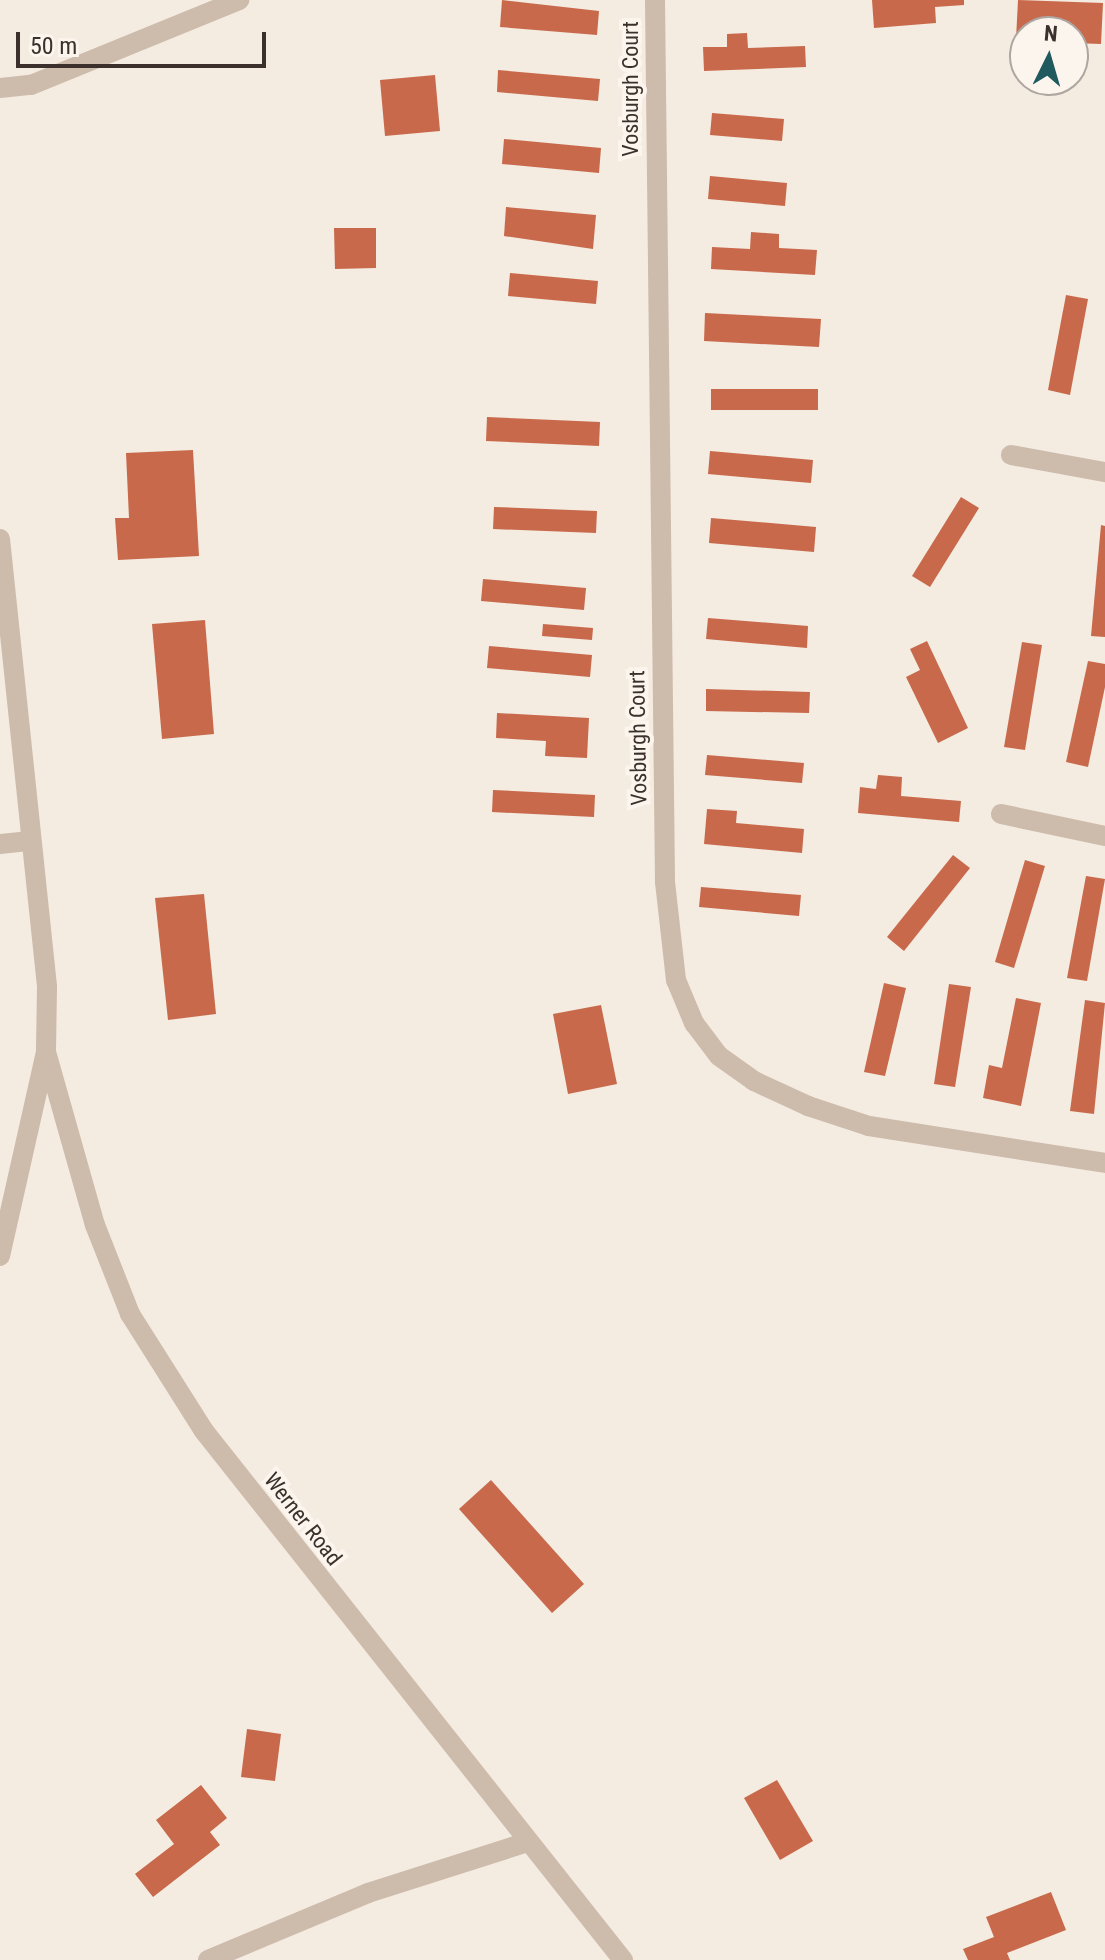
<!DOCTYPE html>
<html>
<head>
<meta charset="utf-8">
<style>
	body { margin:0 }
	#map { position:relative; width:1105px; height:1960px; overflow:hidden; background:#f4ebe1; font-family:"Roboto Condensed",sans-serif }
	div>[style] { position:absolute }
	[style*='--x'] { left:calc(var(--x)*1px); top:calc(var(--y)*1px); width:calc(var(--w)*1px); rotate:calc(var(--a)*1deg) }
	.building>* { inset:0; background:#c8694b }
	.minor>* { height:20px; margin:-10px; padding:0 10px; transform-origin:10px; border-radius:10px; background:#cdbbac }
	.tertiary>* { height:20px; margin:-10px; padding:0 10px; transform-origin:10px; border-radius:10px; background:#cdbbac }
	span { translate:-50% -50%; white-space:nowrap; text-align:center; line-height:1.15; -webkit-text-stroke:8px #fbf5ee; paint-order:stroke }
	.street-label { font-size:22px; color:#3b302b }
	.north { position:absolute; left:1009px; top:16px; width:80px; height:80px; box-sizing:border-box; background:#fbf5ee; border:2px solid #aea6a0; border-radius:50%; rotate:5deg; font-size:22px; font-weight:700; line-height:32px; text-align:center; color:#3b302b }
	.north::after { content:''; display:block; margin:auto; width:28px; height:36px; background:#1f5a5e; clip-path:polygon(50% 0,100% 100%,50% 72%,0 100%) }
	.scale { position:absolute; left:16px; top:32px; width:250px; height:36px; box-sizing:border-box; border:4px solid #3b302b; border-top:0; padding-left:10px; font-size:24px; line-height:28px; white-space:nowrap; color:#3b302b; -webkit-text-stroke:6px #fbf5ee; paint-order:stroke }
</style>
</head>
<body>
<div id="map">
	<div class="building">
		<div style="clip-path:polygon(502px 0,599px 11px,597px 35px,500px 27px)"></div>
		<div style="clip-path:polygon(872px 0,964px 0,964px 5px,935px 7px,936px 23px,874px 28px)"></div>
		<div style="clip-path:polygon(1018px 0,1103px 3px,1101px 44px,1073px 43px,1073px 32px,1025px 32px,1025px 40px,1016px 39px)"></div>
		<div style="clip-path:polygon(747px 33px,748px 48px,805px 46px,806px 67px,704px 71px,703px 47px,727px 47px,727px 34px)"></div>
		<div style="clip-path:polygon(498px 70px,600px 79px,598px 101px,497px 92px)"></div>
		<div style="clip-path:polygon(435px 75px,440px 131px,385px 136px,380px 80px)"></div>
		<div style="clip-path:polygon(712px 113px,784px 119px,782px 141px,710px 135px)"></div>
		<div style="clip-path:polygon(504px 139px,601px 148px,599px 173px,502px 164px)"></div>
		<div style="clip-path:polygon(710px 176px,787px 183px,785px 206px,708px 199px)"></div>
		<div style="clip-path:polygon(506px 207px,596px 215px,593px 249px,504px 236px)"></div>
		<div style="clip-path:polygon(334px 228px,376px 228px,376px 268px,335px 269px)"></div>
		<div style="clip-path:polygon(751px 232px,779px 234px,779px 248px,817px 250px,815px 275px,711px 269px,712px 247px,750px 249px)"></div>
		<div style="clip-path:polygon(510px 273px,598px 281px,596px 304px,508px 296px)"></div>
		<div style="clip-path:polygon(1066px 295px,1088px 299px,1070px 395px,1048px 390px)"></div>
		<div style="clip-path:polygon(705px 313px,821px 319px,819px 347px,704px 341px)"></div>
		<div style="clip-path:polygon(711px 389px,818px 389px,818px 410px,711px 410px)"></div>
		<div style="clip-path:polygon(487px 417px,600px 422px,599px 446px,486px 441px)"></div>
		<div style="clip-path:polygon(193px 450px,199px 556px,118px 560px,115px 518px,129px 518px,126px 453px)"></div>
		<div style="clip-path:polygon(710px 451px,813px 460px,811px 483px,708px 474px)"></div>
		<div style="clip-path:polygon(961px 497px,979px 508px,930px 587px,912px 576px)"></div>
		<div style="clip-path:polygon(494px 507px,597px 511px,596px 533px,493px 529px)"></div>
		<div style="clip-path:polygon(711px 518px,816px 527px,814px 552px,709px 543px)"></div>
		<div style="clip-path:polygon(1101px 525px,1105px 526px,1105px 637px,1091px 636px)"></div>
		<div style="clip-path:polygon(483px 579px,586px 588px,584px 610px,481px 601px)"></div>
		<div style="clip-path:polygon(708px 618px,808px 626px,807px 648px,706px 639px)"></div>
		<div style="clip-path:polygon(205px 620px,214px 734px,162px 739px,152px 624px)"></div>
		<div style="clip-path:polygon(543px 624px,593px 628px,592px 640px,542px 636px)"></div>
		<div style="clip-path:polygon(927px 641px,968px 728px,938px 743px,906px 677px,920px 670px,910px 649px)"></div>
		<div style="clip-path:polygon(1022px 642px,1042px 645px,1025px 750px,1004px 747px)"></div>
		<div style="clip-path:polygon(489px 646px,592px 655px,590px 677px,487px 668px)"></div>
		<div style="clip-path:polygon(1088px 661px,1105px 664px,1105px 687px,1088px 767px,1066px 762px)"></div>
		<div style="clip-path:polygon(706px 689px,810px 692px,809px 713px,706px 711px)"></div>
		<div style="clip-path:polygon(497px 713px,589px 718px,587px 758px,545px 756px,546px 741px,496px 738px)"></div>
		<div style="clip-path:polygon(707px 755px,804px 763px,802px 783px,705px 775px)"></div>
		<div style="clip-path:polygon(878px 775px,902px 777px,901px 796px,961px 801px,959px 822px,858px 813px,860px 787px,876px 789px)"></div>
		<div style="clip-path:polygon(493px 790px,595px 795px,594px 817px,492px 812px)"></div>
		<div style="clip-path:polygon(707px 809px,737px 811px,736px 823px,804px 829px,802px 853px,704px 844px)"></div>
		<div style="clip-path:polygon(953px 855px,970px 868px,904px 951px,887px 937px)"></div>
		<div style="clip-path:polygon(1025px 860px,1045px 866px,1014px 968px,995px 962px)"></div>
		<div style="clip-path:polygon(1086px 876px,1105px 879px,1087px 981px,1067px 978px)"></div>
		<div style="clip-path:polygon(701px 887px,801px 895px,799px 916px,699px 907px)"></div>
		<div style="clip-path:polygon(204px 894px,216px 1014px,168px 1020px,155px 898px)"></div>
		<div style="clip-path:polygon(884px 983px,906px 988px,885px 1076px,864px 1072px)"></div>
		<div style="clip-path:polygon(949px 984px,971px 987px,955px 1087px,934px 1084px)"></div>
		<div style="clip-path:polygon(1016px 998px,1041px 1003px,1021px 1106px,983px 1098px,989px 1065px,1002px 1068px)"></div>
		<div style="clip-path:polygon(1085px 1000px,1105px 1003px,1094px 1114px,1070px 1111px)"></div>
		<div style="clip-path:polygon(601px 1005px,617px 1084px,568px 1094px,553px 1014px)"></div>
		<div style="clip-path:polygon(491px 1480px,584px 1584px,552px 1613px,459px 1509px)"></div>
		<div style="clip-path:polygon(247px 1729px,281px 1734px,275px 1781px,241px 1777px)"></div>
		<div style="clip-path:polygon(777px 1780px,813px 1841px,780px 1860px,744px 1798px)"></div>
		<div style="clip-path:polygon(201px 1785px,227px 1818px,210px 1832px,220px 1845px,153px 1897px,135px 1874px,174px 1844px,156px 1820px)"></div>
		<div style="clip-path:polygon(1051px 1892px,1066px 1930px,1007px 1953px,1010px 1960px,968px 1960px,963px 1949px,994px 1937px,986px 1917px)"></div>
	</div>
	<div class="minor">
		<div style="--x:655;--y:0;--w:882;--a:89.35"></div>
		<div style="--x:665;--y:882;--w:99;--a:83.6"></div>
		<div style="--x:676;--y:980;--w:47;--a:67.3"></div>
		<div style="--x:694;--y:1023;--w:41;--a:52.9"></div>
		<div style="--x:719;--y:1056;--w:43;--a:35.5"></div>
		<div style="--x:754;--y:1081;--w:60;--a:24.8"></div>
		<div style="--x:808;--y:1106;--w:64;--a:18.2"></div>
		<div style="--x:869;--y:1126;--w:239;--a:8.9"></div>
		<div style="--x:1011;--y:455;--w:96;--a:10.3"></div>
		<div style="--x:1001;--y:814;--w:106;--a:11.9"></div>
		<div style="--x:0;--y:844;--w:30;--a:-6"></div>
		<div style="--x:208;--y:1960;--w:173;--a:-22.7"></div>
		<div style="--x:368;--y:1893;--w:165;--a:-17.7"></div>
	</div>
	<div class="tertiary">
		<div style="--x:0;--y:88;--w:31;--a:-6"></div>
		<div style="--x:31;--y:85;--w:225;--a:-22.2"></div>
		<div style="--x:0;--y:539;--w:450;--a:84"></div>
		<div style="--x:47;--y:987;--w:65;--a:90.9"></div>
		<div style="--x:46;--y:1052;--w:209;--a:102.7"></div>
		<div style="--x:46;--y:1052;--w:180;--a:74.2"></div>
		<div style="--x:95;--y:1225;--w:96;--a:68.5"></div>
		<div style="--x:130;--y:1314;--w:138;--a:57.7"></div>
		<div style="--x:204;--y:1431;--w:675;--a:51.62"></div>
	</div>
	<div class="street-label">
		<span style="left:631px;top:89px;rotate:-90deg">Vosburgh Court</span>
		<span style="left:638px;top:738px;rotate:-91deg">Vosburgh Court</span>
		<span style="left:303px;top:1519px;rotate:52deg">Werner Road</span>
	</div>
	<div class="north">N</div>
	<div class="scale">50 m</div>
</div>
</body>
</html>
